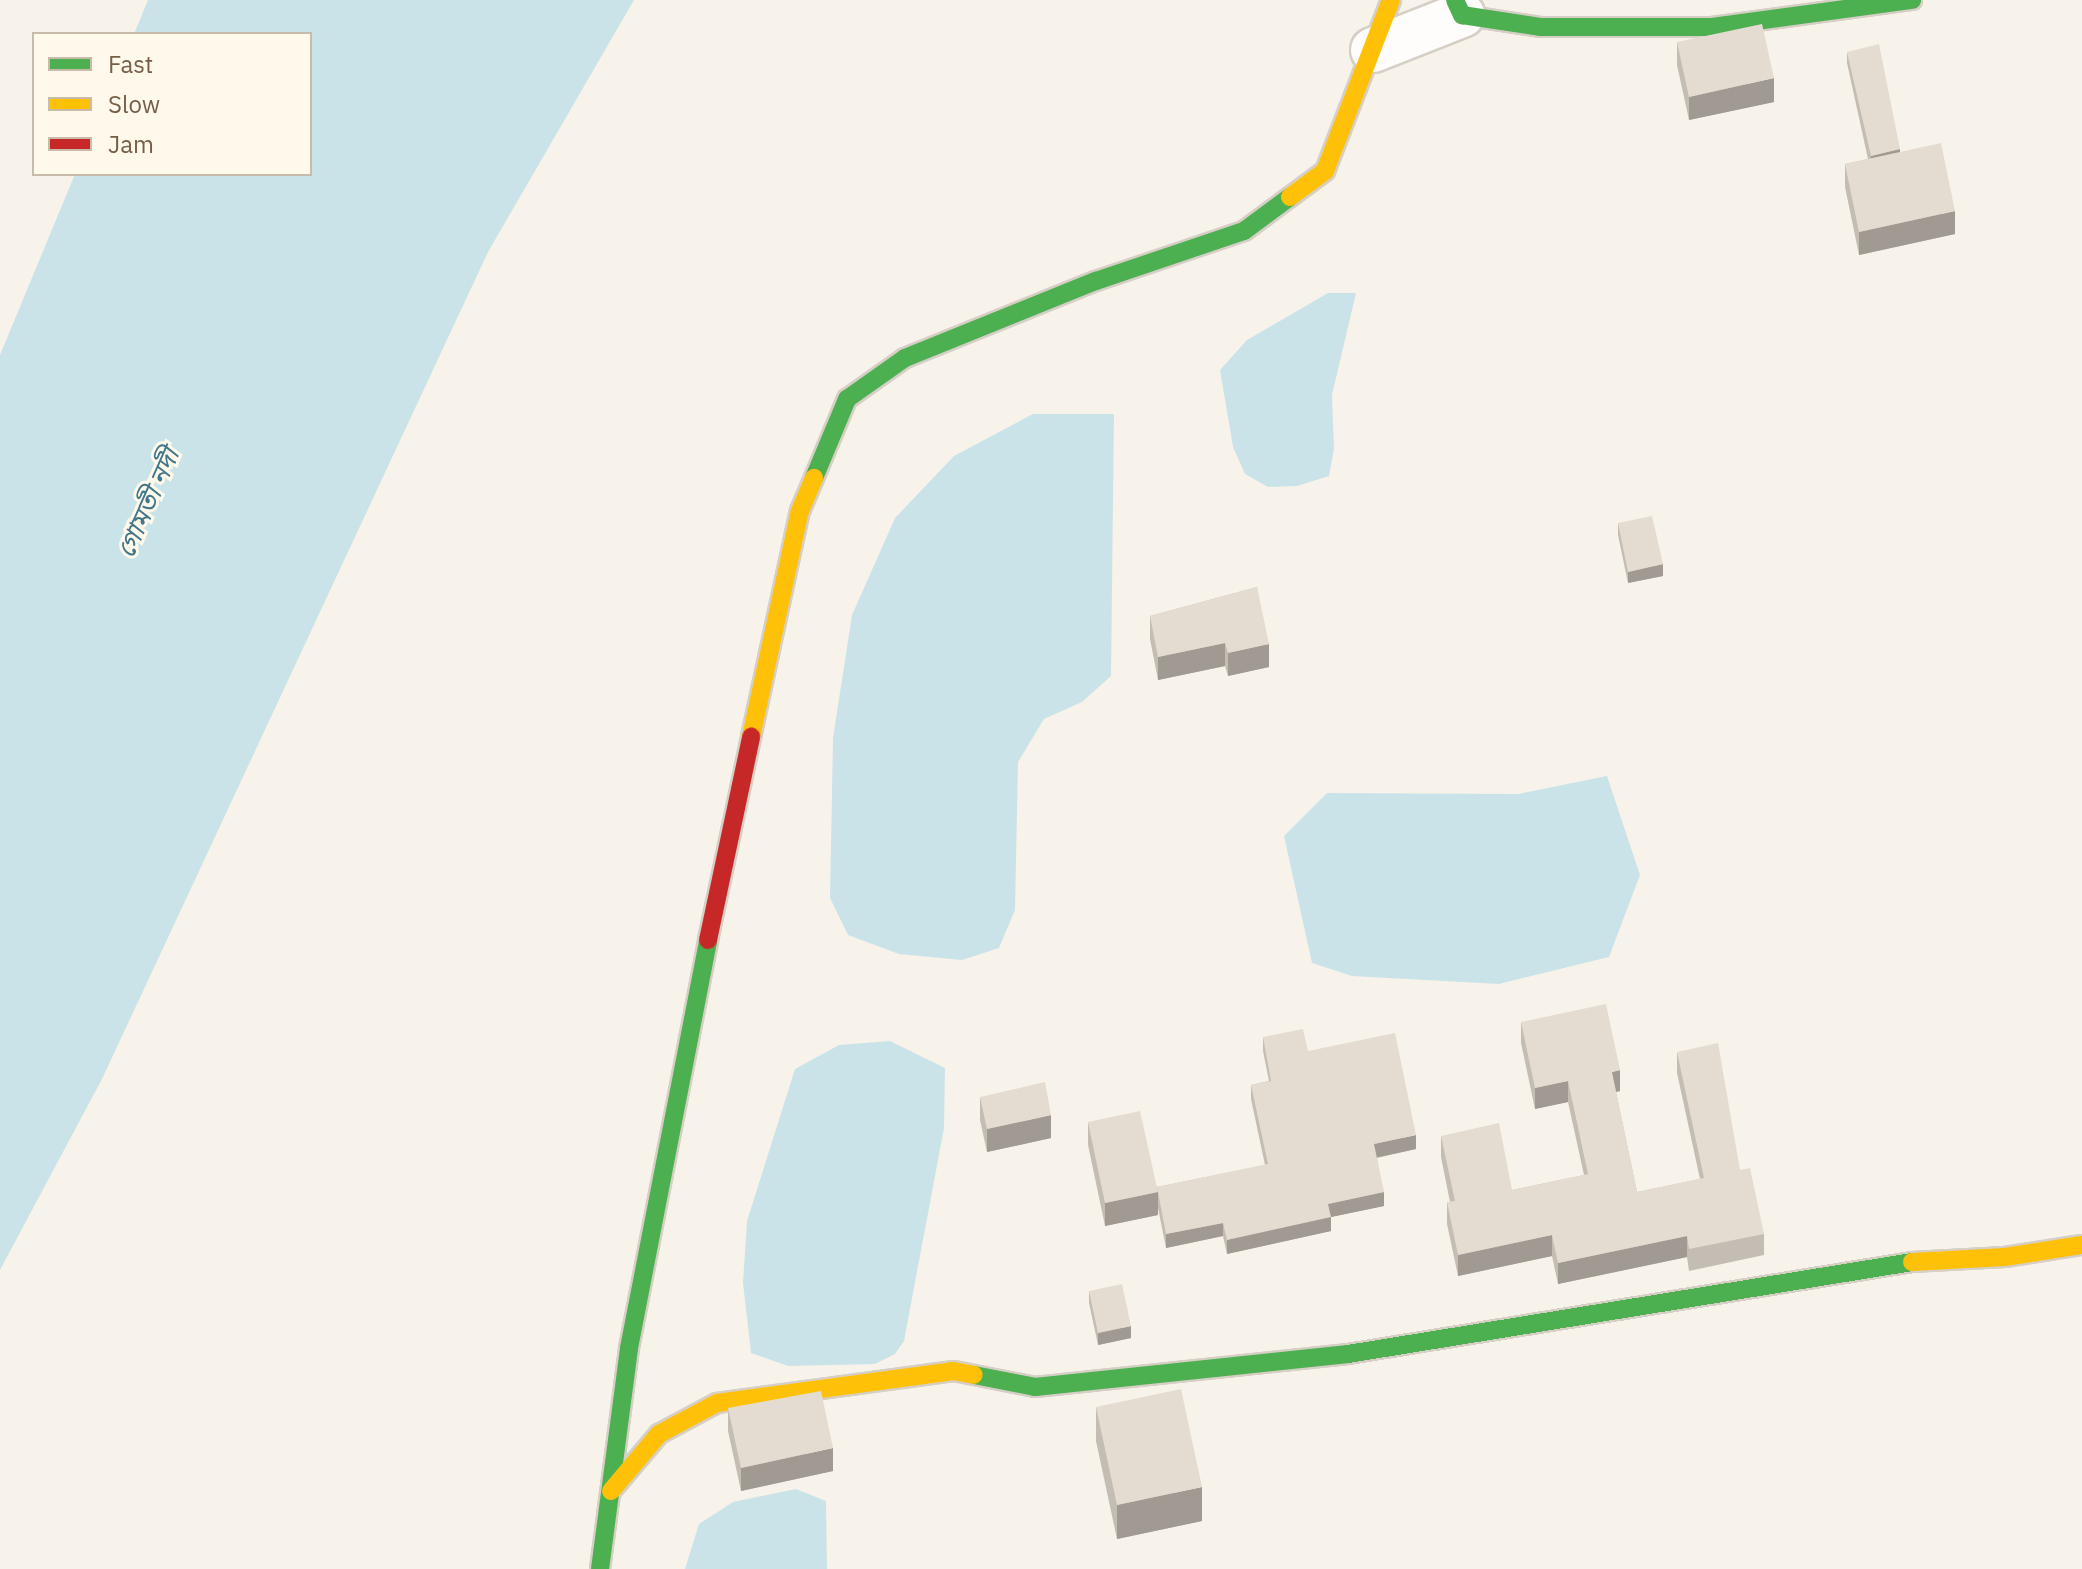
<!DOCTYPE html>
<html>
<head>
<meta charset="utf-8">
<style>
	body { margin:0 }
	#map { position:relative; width:2082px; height:1569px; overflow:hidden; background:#f7f3ea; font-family:"IBM Plex Sans","Noto Sans Bengali",sans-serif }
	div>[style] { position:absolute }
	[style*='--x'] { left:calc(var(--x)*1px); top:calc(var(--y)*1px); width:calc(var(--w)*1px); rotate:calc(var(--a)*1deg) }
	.water>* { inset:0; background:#cae3e9 }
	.roads { filter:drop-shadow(2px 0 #d6cfc6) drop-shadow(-2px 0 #d6cfc6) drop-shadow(0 2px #d6cfc6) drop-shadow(0 -2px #d6cfc6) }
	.street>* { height:44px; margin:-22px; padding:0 22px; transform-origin:22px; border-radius:22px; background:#fefdfc }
	.fast>* { height:18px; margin:-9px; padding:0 9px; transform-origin:9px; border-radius:9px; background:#4caf50 }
	.slow>* { height:18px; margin:-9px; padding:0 9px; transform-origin:9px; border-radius:9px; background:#ffc107 }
	.jam>* { height:18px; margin:-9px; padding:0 9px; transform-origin:9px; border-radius:9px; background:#c62828 }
	.wall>* { inset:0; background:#c4bdb4 }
	.shaded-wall>* { inset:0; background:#a09a92 }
	.building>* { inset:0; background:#e4dcd1 }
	span { translate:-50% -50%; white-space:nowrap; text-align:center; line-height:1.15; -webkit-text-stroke:6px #fff9eb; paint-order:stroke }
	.water-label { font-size:26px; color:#41778b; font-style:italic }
	.legend { position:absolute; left:32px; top:32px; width:280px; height:144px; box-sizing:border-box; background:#fff9eb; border:2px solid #c9bbaa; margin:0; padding:10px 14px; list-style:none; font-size:24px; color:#775e48 }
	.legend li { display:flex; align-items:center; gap:16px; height:40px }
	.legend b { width:40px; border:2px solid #c9bbaa }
</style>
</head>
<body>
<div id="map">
	<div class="water">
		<div style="clip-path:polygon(148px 0,634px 0,488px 252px,102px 1079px,0 1270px,0 355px,75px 174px,310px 174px,310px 34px,134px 34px)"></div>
		<div style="clip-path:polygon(1328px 293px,1356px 293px,1332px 395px,1334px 449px,1329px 476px,1297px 486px,1268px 487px,1245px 474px,1233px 447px,1220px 370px,1247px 340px)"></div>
		<div style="clip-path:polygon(1033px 414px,1114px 414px,1111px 676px,1082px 702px,1044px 719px,1018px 762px,1015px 910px,999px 948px,962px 960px,899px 954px,848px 935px,830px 898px,833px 738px,852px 615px,895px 518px,954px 456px)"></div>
		<div style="clip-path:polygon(1607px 776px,1640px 875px,1609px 957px,1499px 984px,1352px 976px,1312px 963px,1284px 836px,1327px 793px,1518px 794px)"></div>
		<div style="clip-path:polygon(890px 1041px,945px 1068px,944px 1128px,904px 1341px,895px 1354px,875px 1364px,788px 1366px,751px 1353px,743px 1283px,747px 1221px,795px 1069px,839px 1045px)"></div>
		<div style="clip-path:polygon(796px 1489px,826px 1501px,827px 1569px,685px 1569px,699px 1524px,733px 1502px)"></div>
	</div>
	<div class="roads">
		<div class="street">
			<div style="--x:1373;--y:50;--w:96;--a:-21.5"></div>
		</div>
		<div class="fast">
			<div style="--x:1455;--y:0;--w:17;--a:65"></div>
			<div style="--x:1462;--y:15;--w:79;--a:8.7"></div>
			<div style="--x:1540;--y:27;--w:172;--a:0"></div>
			<div style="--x:1712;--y:27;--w:202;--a:-7.7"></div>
			<div style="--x:814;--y:478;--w:86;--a:-67.3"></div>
			<div style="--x:847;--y:399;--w:71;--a:-35.3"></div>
			<div style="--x:905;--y:358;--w:206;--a:-22"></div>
			<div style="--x:1096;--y:281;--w:156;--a:-18.7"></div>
			<div style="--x:1244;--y:231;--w:57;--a:-36.5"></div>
			<div style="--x:974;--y:1375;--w:62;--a:11.1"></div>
			<div style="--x:1035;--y:1387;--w:315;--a:-6"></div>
			<div style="--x:1348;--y:1354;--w:571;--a:-9.26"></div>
			<div style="--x:600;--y:1569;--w:223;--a:-82.5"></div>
			<div style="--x:629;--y:1348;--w:416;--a:-79"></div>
		</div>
		<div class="slow">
			<div style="--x:1290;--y:197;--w:44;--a:-36.6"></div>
			<div style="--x:1325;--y:171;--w:183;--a:-68.9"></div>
			<div style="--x:751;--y:737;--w:231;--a:-77.8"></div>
			<div style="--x:800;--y:511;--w:36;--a:-67"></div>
			<div style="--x:1912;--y:1262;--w:93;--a:-3.1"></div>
			<div style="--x:2005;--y:1257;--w:78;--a:-8.9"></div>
			<div style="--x:611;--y:1491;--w:75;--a:-49.9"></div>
			<div style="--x:659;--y:1434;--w:66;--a:-28.1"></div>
			<div style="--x:717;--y:1403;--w:239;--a:-7.7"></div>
			<div style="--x:954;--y:1371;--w:20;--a:11"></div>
		</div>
		<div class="jam">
			<div style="--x:708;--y:940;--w:208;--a:-78"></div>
		</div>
	</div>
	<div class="wall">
		<div style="clip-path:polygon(1677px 42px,1774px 102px,1689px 120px,1677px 65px)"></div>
		<div style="clip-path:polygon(1847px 52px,1900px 152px,1955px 234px,1859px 255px,1845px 187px,1845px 164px,1868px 159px,1847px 63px)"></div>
		<div style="clip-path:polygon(1618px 523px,1663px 576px,1628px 583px,1618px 535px)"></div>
		<div style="clip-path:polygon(1257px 587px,1269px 667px,1228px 676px,1225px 666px,1158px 680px,1150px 639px,1150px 616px)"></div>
		<div style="clip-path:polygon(1521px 1022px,1620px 1091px,1616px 1092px,1637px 1192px,1700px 1179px,1677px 1073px,1677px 1052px,1740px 1170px,1764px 1234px,1764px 1255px,1689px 1271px,1687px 1257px,1558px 1284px,1552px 1256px,1458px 1276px,1447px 1224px,1447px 1202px,1450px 1202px,1441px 1157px,1441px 1136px,1512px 1190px,1584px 1175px,1568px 1102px,1535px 1109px,1521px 1043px)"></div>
		<div style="clip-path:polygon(1263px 1037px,1308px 1051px,1416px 1149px,1377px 1158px,1384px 1206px,1331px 1217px,1331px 1231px,1227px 1254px,1223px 1236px,1166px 1248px,1158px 1208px,1158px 1215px,1105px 1226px,1088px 1145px,1088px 1122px,1157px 1187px,1265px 1165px,1251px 1099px,1251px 1085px,1269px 1081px,1263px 1051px)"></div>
		<div style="clip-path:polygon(980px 1097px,1051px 1138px,987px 1152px,980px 1120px)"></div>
		<div style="clip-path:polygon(1089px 1291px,1131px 1338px,1098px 1345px,1089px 1303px)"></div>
		<div style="clip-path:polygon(1096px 1407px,1202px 1521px,1117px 1539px,1096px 1441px)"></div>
		<div style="clip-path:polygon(728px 1408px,833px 1471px,741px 1491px,728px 1431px)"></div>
	</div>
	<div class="shaded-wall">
		<div style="clip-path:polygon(1774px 78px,1774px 102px,1689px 120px,1689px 97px)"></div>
		<div style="clip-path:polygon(1900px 149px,1900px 161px,1871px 168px,1871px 156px)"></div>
		<div style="clip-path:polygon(1955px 211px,1955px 234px,1859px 255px,1859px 232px)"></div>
		<div style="clip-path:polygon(1663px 564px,1663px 576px,1628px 583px,1628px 572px)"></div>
		<div style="clip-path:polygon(1225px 643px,1225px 666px,1158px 680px,1158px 657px)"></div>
		<div style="clip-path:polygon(1269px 644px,1269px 667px,1228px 676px,1228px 653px)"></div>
		<div style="clip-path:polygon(1620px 1070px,1620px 1091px,1612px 1093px,1612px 1072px)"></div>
		<div style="clip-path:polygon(1568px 1081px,1568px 1102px,1535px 1109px,1535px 1088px)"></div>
		<div style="clip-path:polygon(1051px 1115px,1051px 1138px,987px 1152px,987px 1129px)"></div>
		<div style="clip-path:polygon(1416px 1135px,1416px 1149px,1374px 1158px,1374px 1144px)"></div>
		<div style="clip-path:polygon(1158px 1192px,1158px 1215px,1105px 1226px,1105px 1203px)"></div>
		<div style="clip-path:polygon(1384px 1192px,1384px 1206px,1331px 1217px,1331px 1231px,1227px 1254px,1227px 1240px,1328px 1204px)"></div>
		<div style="clip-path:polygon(1223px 1223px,1223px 1236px,1166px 1248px,1166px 1234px)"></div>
		<div style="clip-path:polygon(1552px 1235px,1552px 1256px,1458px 1276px,1458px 1255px)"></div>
		<div style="clip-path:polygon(1687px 1236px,1687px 1257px,1558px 1284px,1558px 1263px)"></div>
		<div style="clip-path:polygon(1131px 1326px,1131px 1338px,1098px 1345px,1098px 1333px)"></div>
		<div style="clip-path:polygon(833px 1448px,833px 1471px,741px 1491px,741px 1468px)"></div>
		<div style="clip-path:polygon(1202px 1487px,1202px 1521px,1117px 1539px,1117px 1505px)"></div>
	</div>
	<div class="building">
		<div style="clip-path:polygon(1762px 24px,1774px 78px,1689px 97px,1677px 42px)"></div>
		<div style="clip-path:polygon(1879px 44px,1900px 149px,1871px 156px,1847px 52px)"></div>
		<div style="clip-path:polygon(1941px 143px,1955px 211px,1859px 232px,1845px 164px)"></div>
		<div style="clip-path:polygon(1652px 516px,1663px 564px,1628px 572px,1618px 523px)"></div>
		<div style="clip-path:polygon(1257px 587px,1269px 644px,1228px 653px,1225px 643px,1158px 657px,1150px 616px)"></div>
		<div style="clip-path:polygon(1606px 1004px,1620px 1070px,1612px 1072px,1637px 1192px,1704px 1178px,1677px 1052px,1718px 1043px,1740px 1170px,1750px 1168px,1764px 1234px,1689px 1249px,1687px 1236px,1558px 1263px,1552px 1235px,1458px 1255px,1447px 1202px,1455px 1201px,1441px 1136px,1499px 1123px,1512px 1190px,1588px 1174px,1568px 1081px,1535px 1088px,1521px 1022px)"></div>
		<div style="clip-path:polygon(1303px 1029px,1308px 1051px,1395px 1033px,1416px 1135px,1374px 1144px,1384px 1192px,1328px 1204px,1331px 1217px,1227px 1240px,1223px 1223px,1166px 1234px,1157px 1187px,1268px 1164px,1251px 1085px,1271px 1081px,1263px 1037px)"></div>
		<div style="clip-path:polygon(1045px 1082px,1051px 1115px,987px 1129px,980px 1097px)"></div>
		<div style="clip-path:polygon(1140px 1111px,1158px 1192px,1105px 1203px,1088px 1122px)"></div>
		<div style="clip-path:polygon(1122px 1284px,1131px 1326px,1098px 1333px,1089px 1291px)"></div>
		<div style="clip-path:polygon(1181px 1389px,1202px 1487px,1117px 1505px,1096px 1407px)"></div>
		<div style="clip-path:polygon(821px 1391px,833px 1448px,741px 1468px,728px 1408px)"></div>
	</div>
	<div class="water-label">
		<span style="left:148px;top:503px;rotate:-66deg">গোমতী নদী</span>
	</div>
	<ul class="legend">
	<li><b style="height:10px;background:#4caf50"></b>Fast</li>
	<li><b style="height:10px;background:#ffc107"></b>Slow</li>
	<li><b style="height:10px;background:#c62828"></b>Jam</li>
	</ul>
</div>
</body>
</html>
